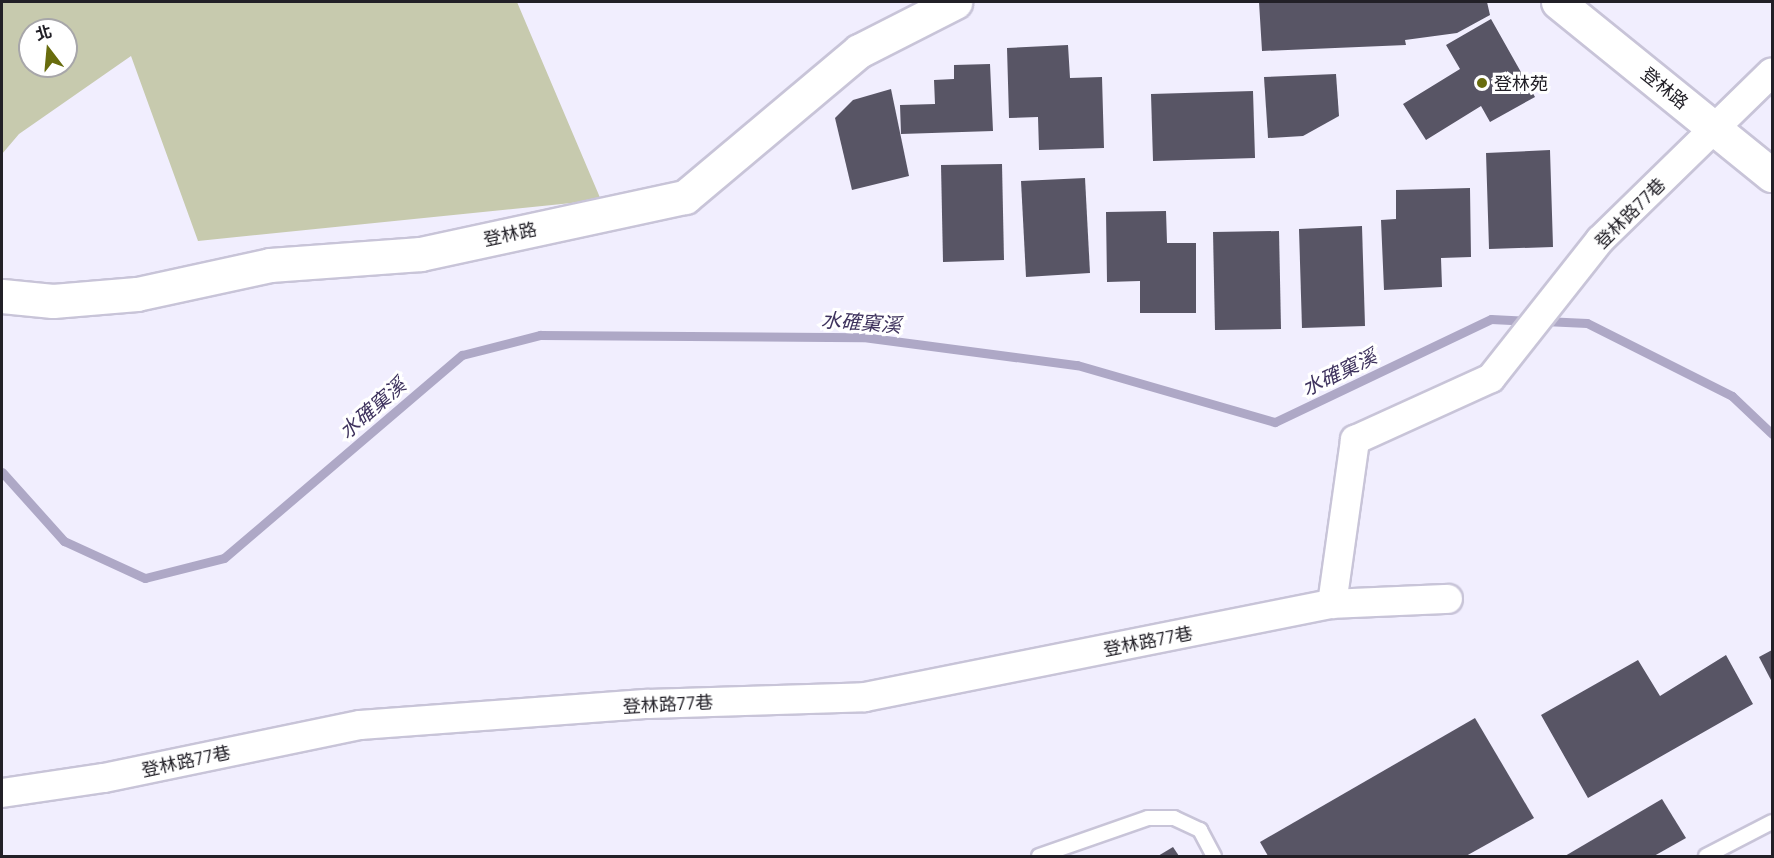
<!DOCTYPE html>
<html>
<head>
<meta charset="utf-8">
<style>
	body { margin:0 }
	#map { position:relative; width:1774px; height:858px; overflow:hidden; background:#f1eefe; font-family:Manrope,"Noto Sans TC",sans-serif }
	div>[style] { position:absolute }
	[style*='--x'] { left:calc(var(--x)*1px); top:calc(var(--y)*1px); width:calc(var(--w)*1px); rotate:calc(var(--a)*1deg) }
	.green>* { inset:0; background:#c7caae }
	.stream>* { height:9px; margin:-4.5px; padding:0 4.5px; transform-origin:4.5px; border-radius:4.5px; background:#aea8c6 }
	.building>* { inset:0; background:#585565 }
	.roads { filter:drop-shadow(2px 0 #c8c4d8) drop-shadow(-2px 0 #c8c4d8) drop-shadow(0 2px #c8c4d8) drop-shadow(0 -2px #c8c4d8) }
	.service>* { height:14px; margin:-7px; padding:0 7px; transform-origin:7px; border-radius:7px; background:#fff }
	.minor>* { height:28px; margin:-14px; padding:0 14px; transform-origin:14px; border-radius:14px; background:#fff }
	.tertiary>* { height:33px; margin:-16.5px; padding:0 16.5px; transform-origin:16.5px; border-radius:16.5px; background:#fff }
	.dots>* { width:16px; height:16px; translate:-50% -50%; box-sizing:border-box; border:3px solid #fff; border-radius:50% }
	span { translate:-50% -50%; white-space:nowrap; text-align:center; line-height:1.15; -webkit-text-stroke:6px #fff; paint-order:stroke }
	.poi-label { font-size:18px; color:#222027 }
	.left { translate:0 -50%; text-align:left }
	.street-label { font-size:18px; color:#222027 }
	.water-label { font-size:20px; color:#3f335e; font-style:italic }
	.frame { position:absolute; inset:0; border:3px solid #222027; pointer-events:none }
	.north { position:absolute; left:18px; top:18px; width:60px; height:60px; box-sizing:border-box; background:#fff; border:2px solid #a7a6a9; border-radius:50%; rotate:344deg; font-size:16px; font-weight:700; line-height:24px; text-align:center; color:#222027 }
	.north::after { content:''; display:block; margin:auto; width:21px; height:27px; background:#686c0e; clip-path:polygon(50% 0,100% 100%,50% 72%,0 100%) }
</style>
</head>
<body>
<div id="map">
	<div class="green">
		<div style="clip-path:polygon(evenodd,2px 2px,517px 2px,601px 200px,198px 241px,131px 56px,19px 134px,2px 154px,2px 2px,30px 30px,66px 30px,66px 66px,30px 66px,30px 30px)"></div>
	</div>
	<div class="stream">
		<div style="--x:1544;--y:321;--w:43;--a:2.7"></div>
		<div style="--x:1587;--y:323;--w:162;--a:26.7"></div>
		<div style="--x:1732;--y:396;--w:55;--a:43.5"></div>
		<div style="--x:2;--y:472;--w:93;--a:48.1"></div>
		<div style="--x:64;--y:541;--w:89;--a:24.6"></div>
		<div style="--x:145;--y:578;--w:81;--a:-14.2"></div>
		<div style="--x:224;--y:558;--w:313;--a:-40.5"></div>
		<div style="--x:462;--y:355;--w:81;--a:-14.4"></div>
		<div style="--x:540;--y:335;--w:323;--a:0.4"></div>
		<div style="--x:863;--y:337;--w:216;--a:7.5"></div>
		<div style="--x:1077;--y:365;--w:206;--a:16.1"></div>
		<div style="--x:1275;--y:422;--w:239;--a:-25.5"></div>
		<div style="--x:1491;--y:319;--w:39;--a:3"></div>
	</div>
	<div class="building">
		<div style="clip-path:polygon(1259px 2px,1487px 2px,1490px 15px,1457px 33px,1405px 40px,1406px 45px,1262px 51px)"></div>
		<div style="clip-path:polygon(1491px 19px,1535px 97px,1490px 122px,1481px 106px,1426px 140px,1403px 104px,1460px 69px,1446px 45px)"></div>
		<div style="clip-path:polygon(1068px 45px,1070px 78px,1102px 77px,1104px 148px,1039px 150px,1038px 117px,1009px 118px,1007px 48px)"></div>
		<div style="clip-path:polygon(990px 64px,993px 131px,901px 134px,900px 105px,935px 104px,934px 80px,954px 79px,954px 65px)"></div>
		<div style="clip-path:polygon(1336px 74px,1339px 116px,1303px 136px,1268px 138px,1264px 77px)"></div>
		<div style="clip-path:polygon(891px 89px,909px 176px,852px 190px,835px 118px,853px 100px)"></div>
		<div style="clip-path:polygon(1253px 91px,1255px 158px,1153px 161px,1151px 94px)"></div>
		<div style="clip-path:polygon(1550px 150px,1553px 247px,1489px 249px,1486px 153px)"></div>
		<div style="clip-path:polygon(1002px 164px,1004px 260px,943px 262px,941px 165px)"></div>
		<div style="clip-path:polygon(1085px 178px,1090px 273px,1026px 277px,1021px 181px)"></div>
		<div style="clip-path:polygon(1470px 188px,1471px 257px,1441px 258px,1442px 287px,1384px 290px,1381px 220px,1396px 219px,1396px 190px)"></div>
		<div style="clip-path:polygon(1166px 211px,1167px 243px,1196px 243px,1196px 313px,1140px 313px,1140px 281px,1107px 282px,1106px 212px)"></div>
		<div style="clip-path:polygon(1362px 226px,1365px 326px,1302px 328px,1299px 229px)"></div>
		<div style="clip-path:polygon(1279px 231px,1281px 329px,1215px 330px,1213px 232px)"></div>
		<div style="clip-path:polygon(1772px 650px,1772px 682px,1759px 657px)"></div>
		<div style="clip-path:polygon(1726px 655px,1753px 704px,1588px 798px,1541px 715px,1638px 660px,1660px 696px)"></div>
		<div style="clip-path:polygon(1475px 718px,1534px 818px,1466px 856px,1268px 856px,1260px 842px)"></div>
		<div style="clip-path:polygon(1662px 799px,1686px 838px,1654px 856px,1565px 856px)"></div>
		<div style="clip-path:polygon(1173px 847px,1179px 856px,1158px 856px)"></div>
	</div>
	<div class="roads">
		<div class="service">
			<div style="--x:1039;--y:856;--w:115;--a:-19.2"></div>
			<div style="--x:1148;--y:818;--w:26;--a:0"></div>
			<div style="--x:1174;--y:818;--w:29;--a:25"></div>
			<div style="--x:1200;--y:830;--w:30;--a:62"></div>
			<div style="--x:1706;--y:856;--w:74;--a:-27.3"></div>
		</div>
		<div class="minor">
			<div style="--x:1332;--y:604;--w:166;--a:-82"></div>
			<div style="--x:1355;--y:440;--w:149;--a:-24.5"></div>
			<div style="--x:1491;--y:378;--w:176;--a:-51.7"></div>
			<div style="--x:1600;--y:240;--w:240;--a:-44.3"></div>
			<div style="--x:2;--y:793;--w:103;--a:-8.4"></div>
			<div style="--x:104;--y:778;--w:261;--a:-11.7"></div>
			<div style="--x:360;--y:725;--w:289;--a:-4.2"></div>
			<div style="--x:648;--y:704;--w:217;--a:-1.8"></div>
			<div style="--x:865;--y:697;--w:476;--a:-11.3"></div>
			<div style="--x:1332;--y:604;--w:116;--a:-2.5"></div>
		</div>
		<div class="tertiary">
			<div style="--x:1558;--y:2;--w:275;--a:39"></div>
			<div style="--x:2;--y:296;--w:51;--a:5.6"></div>
			<div style="--x:53;--y:301;--w:84;--a:-4.8"></div>
			<div style="--x:137;--y:294;--w:136;--a:-12.3"></div>
			<div style="--x:270;--y:265;--w:151;--a:-4.2"></div>
			<div style="--x:421;--y:254;--w:270;--a:-12.2"></div>
			<div style="--x:685;--y:197;--w:227;--a:-40"></div>
			<div style="--x:859;--y:51;--w:108;--a:-27"></div>
		</div>
	</div>
	<div class="dots">
		<div style="left:1482px;top:83px;background:#686c0e"></div>
	</div>
	<div class="poi-label">
		<span class="left" style="left:1494px;top:83px">登林苑</span>
	</div>
	<div class="street-label">
		<span style="left:1665px;top:88px;rotate:39deg">登林路</span>
		<span style="left:1630px;top:213px;rotate:-45deg">登林路77巷</span>
		<span style="left:510px;top:234px;rotate:-12deg">登林路</span>
		<span style="left:1148px;top:641px;rotate:-11deg">登林路77巷</span>
		<span style="left:668px;top:704px;rotate:-3deg">登林路77巷</span>
		<span style="left:186px;top:761px;rotate:-12deg">登林路77巷</span>
	</div>
	<div class="water-label">
		<span style="left:861px;top:322px;rotate:4deg">水確窠溪</span>
		<span style="left:1339px;top:372px;rotate:-26deg">水確窠溪</span>
		<span style="left:372px;top:408px;rotate:-41deg">水確窠溪</span>
	</div>
	<div class="frame"></div>
	<div class="north">北</div>
</div>
</body>
</html>
